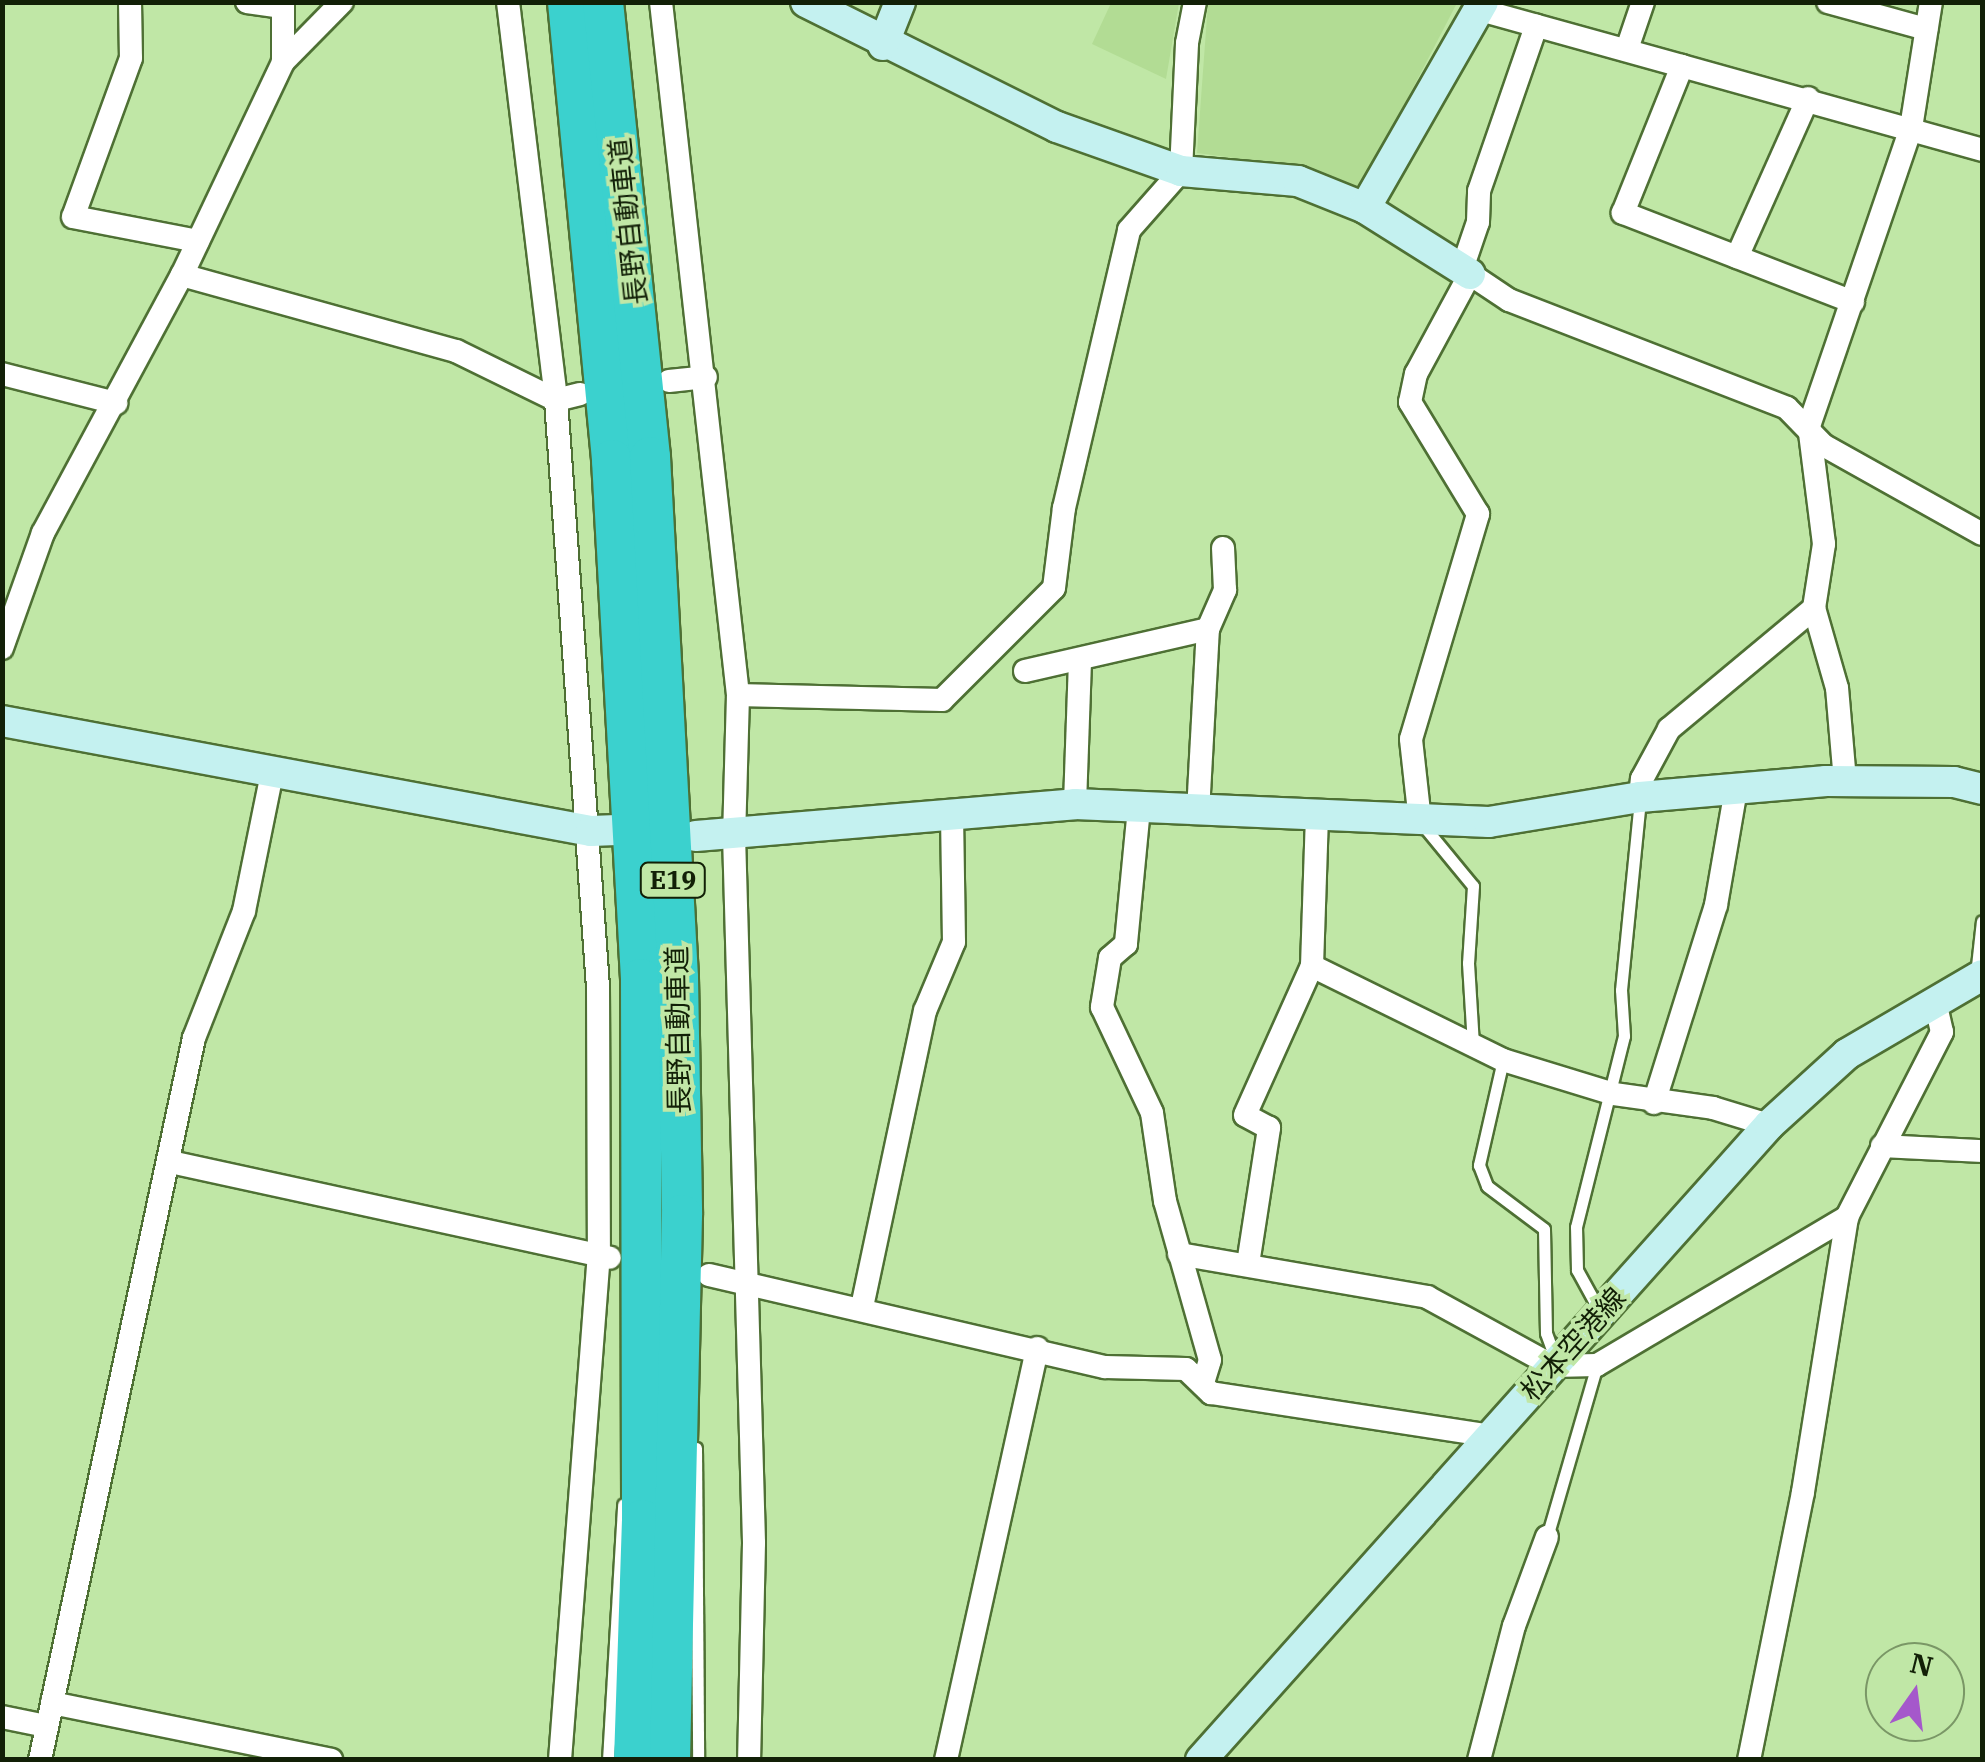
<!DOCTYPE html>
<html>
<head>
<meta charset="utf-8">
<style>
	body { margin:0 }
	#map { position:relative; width:1985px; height:1762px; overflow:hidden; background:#c0e7a6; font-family:"IBM Plex Serif","Noto Sans JP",serif }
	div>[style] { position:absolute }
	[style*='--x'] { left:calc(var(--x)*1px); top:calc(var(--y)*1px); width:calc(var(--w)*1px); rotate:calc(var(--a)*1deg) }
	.built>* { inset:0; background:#b2dc94 }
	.roads { filter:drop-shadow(2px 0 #4e7034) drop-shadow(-2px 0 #4e7034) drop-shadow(0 2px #4e7034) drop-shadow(0 -2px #4e7034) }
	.lane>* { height:11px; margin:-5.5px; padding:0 5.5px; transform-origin:5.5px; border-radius:5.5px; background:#fff }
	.street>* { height:22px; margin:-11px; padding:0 11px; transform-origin:11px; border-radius:11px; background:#fff }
	.secondary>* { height:30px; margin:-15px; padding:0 15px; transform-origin:15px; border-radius:15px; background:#c4f1f0 }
	.highway>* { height:40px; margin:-20px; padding:0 20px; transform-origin:20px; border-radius:20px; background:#3bd1ce }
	span { translate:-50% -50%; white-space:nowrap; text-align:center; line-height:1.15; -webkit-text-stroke:8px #c0e7a6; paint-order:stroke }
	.shield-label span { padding:2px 8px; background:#c0e7a6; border:2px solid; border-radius:8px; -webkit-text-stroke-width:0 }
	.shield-label { font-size:25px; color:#122007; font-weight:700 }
	.street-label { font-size:28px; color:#122007 }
	.frame { position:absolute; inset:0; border:5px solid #122007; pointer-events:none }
	.north { position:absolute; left:1865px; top:1642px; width:100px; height:100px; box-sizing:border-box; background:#c0e7a6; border:2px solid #7a9766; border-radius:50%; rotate:14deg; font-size:28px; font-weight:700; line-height:40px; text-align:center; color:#122007 }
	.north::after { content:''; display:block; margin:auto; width:35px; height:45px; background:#a558cb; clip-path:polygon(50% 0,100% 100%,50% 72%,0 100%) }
</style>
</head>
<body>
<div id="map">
	<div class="built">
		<div style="clip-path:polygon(1111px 3px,1179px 3px,1166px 79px,1092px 44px)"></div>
		<div style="clip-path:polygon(1208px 3px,1457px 3px,1360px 190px,1295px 166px,1197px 153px)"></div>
	</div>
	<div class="roads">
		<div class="lane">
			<div style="--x:1422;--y:824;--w:80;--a:50.6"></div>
			<div style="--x:1473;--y:886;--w:77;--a:93.7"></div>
			<div style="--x:1468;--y:963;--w:82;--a:86.5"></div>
			<div style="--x:1976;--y:975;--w:54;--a:-83.7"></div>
			<div style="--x:1503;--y:1060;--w:108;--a:102.9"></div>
			<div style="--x:1479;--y:1165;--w:22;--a:69"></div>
			<div style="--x:1487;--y:1186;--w:71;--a:37"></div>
			<div style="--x:1544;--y:1229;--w:104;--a:88.9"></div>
			<div style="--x:1546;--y:1333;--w:29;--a:70"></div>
			<div style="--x:1599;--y:1310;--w:46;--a:-118.8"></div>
			<div style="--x:1577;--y:1270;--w:43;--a:-91.3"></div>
			<div style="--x:1576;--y:1227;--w:197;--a:-75.9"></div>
			<div style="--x:1624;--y:1036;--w:46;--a:-93.7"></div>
			<div style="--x:1621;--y:990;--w:190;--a:-84.3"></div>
			<div style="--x:696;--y:1448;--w:312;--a:89.6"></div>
			<div style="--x:1547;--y:1537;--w:179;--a:-73.8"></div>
			<div style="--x:608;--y:1760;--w:256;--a:-86.6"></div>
		</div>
		<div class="street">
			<div style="--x:130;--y:2;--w:56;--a:89"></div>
			<div style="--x:131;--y:58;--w:169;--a:110"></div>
			<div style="--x:73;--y:217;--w:127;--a:10.9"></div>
			<div style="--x:247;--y:2;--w:36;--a:8"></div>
			<div style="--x:508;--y:2;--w:401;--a:83.1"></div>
			<div style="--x:556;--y:400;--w:589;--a:85.91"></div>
			<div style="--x:598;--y:987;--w:266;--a:89.8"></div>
			<div style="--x:599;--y:1253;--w:508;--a:94.4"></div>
			<div style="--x:661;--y:2;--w:697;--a:83.66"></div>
			<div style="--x:738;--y:695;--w:140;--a:91.6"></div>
			<div style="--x:734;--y:835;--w:708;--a:88.38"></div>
			<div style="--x:754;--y:1543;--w:217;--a:91.3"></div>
			<div style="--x:1828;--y:2;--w:102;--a:15.4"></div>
			<div style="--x:1480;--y:10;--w:210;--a:15.5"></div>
			<div style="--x:1627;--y:49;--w:50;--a:-71.2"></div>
			<div style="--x:283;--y:62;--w:60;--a:-90"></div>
			<div style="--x:1737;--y:257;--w:174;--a:-65.9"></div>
			<div style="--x:1463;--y:266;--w:46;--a:-71.2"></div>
			<div style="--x:1478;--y:222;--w:31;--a:-88"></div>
			<div style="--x:1479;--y:191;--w:175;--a:-70.9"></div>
			<div style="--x:182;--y:275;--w:284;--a:15.5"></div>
			<div style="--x:456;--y:351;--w:111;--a:26.1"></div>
			<div style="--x:556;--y:400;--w:25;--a:-14"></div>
			<div style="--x:1853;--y:302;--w:247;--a:-158.8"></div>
			<div style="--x:1623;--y:213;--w:158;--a:-68.1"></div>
			<div style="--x:1682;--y:66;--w:312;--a:15.6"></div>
			<div style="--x:2;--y:374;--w:118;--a:14.3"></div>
			<div style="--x:669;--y:381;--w:37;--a:-6"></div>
			<div style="--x:2;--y:648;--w:122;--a:-70.4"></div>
			<div style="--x:43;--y:533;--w:293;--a:-61.7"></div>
			<div style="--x:182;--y:275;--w:236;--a:-64.6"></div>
			<div style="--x:283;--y:62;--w:84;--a:-45.5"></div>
			<div style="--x:1025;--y:671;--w:188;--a:-12.9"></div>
			<div style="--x:1208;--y:629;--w:43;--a:-66.4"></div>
			<div style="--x:1225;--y:590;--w:42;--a:-92.7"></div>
			<div style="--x:738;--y:695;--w:204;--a:1.4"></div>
			<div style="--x:942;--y:700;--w:158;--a:-45"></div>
			<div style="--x:1054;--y:588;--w:81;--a:-82.9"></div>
			<div style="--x:1064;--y:508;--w:285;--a:-76.8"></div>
			<div style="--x:1129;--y:230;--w:79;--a:-48.6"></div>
			<div style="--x:1181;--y:171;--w:128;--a:-87.3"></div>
			<div style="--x:1187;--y:43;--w:42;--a:-79"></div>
			<div style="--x:1845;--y:781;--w:93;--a:-94.9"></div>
			<div style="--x:1837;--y:688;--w:83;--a:-106"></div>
			<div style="--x:1814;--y:608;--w:65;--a:-81.1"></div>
			<div style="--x:1824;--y:544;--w:119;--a:-97.2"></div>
			<div style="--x:1809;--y:426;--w:315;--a:-71.1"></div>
			<div style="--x:1911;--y:128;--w:128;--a:-81"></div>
			<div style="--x:1640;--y:797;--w:18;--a:-84"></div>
			<div style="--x:1642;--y:779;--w:57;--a:-61.6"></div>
			<div style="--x:1669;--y:729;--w:189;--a:-39.8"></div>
			<div style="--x:1075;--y:804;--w:142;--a:-88"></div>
			<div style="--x:1139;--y:808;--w:137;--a:95.5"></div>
			<div style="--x:1126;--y:944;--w:21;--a:139"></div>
			<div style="--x:1110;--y:958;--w:50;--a:99.3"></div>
			<div style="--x:1102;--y:1007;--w:117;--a:64.7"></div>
			<div style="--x:1152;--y:1113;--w:89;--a:81.6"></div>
			<div style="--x:1165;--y:1201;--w:165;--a:74.2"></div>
			<div style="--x:1210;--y:1360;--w:21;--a:107"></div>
			<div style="--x:1198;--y:812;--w:183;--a:-86.9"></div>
			<div style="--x:1420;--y:821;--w:82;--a:-96.3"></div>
			<div style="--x:1411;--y:739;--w:235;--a:-73.4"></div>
			<div style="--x:1478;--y:514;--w:131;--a:-121.3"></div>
			<div style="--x:1410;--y:402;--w:29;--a:-78"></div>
			<div style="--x:1416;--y:374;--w:114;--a:-61.6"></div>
			<div style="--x:1470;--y:274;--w:47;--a:33.7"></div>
			<div style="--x:1509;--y:300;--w:298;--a:21.2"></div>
			<div style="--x:1787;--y:408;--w:52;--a:45.8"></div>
			<div style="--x:1823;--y:445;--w:182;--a:29.2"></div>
			<div style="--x:1312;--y:966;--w:213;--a:26.2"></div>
			<div style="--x:1503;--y:1060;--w:116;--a:17"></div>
			<div style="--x:1614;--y:1094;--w:100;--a:8"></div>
			<div style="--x:1713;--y:1108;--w:59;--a:16.9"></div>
			<div style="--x:1654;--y:1103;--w:207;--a:-72.6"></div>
			<div style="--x:1716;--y:905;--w:118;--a:-80.2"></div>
			<div style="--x:1882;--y:1146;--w:100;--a:2.9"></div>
			<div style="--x:171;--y:1162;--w:449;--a:12.3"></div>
			<div style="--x:1179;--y:1254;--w:252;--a:9.8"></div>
			<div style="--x:1427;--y:1297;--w:144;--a:28.7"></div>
			<div style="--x:1553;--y:1366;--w:44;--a:-1.3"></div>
			<div style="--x:1597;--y:1365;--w:291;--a:-30.6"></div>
			<div style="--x:1248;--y:1264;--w:138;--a:-81.2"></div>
			<div style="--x:1269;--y:1128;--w:27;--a:-152"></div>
			<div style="--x:1245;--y:1115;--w:163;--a:-65.8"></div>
			<div style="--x:1312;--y:966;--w:147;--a:-88.1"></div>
			<div style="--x:709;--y:1275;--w:407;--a:13.1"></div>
			<div style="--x:1105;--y:1367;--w:81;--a:1.4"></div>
			<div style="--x:1186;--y:1369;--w:35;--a:44"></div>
			<div style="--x:1211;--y:1393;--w:283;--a:8.7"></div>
			<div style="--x:862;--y:1307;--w:303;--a:-78"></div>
			<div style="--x:925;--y:1011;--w:75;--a:-67.2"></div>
			<div style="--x:954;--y:942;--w:124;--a:-90.9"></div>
			<div style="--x:52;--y:1703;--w:285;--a:11.5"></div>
			<div style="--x:2;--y:1717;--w:45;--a:11.6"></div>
			<div style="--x:40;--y:1760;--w:738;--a:-77.96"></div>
			<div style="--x:194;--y:1038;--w:136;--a:-68.5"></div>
			<div style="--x:244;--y:911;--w:145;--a:-78.5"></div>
			<div style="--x:946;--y:1760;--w:422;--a:-77.5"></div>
			<div style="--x:1479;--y:1760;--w:138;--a:-75.4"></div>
			<div style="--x:1514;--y:1626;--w:95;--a:-69.7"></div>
			<div style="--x:1749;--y:1760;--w:273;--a:-78.6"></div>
			<div style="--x:1803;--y:1492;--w:278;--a:-80.9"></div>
			<div style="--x:1847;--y:1217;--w:208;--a:-62.8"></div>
			<div style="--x:1942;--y:1032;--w:31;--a:-103"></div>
		</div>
		<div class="secondary">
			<div style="--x:806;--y:2;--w:280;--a:26.5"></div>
			<div style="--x:1057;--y:127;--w:132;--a:19.5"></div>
			<div style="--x:1181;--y:171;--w:117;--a:4.9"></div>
			<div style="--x:1298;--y:181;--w:72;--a:21.9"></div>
			<div style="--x:1365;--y:208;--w:124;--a:32.2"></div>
			<div style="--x:883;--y:45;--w:46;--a:-68.4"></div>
			<div style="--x:1365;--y:208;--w:237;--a:-60.2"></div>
			<div style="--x:2;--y:721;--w:599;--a:10.58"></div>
			<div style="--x:591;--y:831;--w:26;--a:-2"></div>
			<div style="--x:696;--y:836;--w:380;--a:-4.8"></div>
			<div style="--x:1075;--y:804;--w:414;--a:2.5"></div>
			<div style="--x:1489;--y:822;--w:153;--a:-9.4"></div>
			<div style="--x:1640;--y:797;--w:187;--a:-4.9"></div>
			<div style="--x:1826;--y:781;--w:128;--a:0.4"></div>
			<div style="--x:1954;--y:782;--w:29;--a:14"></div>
			<div style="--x:1201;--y:1760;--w:852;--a:-48.19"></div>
			<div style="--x:1769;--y:1125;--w:105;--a:-42.3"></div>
			<div style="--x:1847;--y:1054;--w:156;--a:-30.3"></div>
		</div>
		<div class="highway">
			<div style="--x:568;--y:2;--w:460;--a:84.5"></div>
			<div style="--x:612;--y:460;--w:520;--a:86.8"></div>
			<div style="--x:641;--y:979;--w:541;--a:89.89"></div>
			<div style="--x:642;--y:1520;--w:240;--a:91.9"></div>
			<div style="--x:603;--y:2;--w:457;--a:84.1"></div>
			<div style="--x:650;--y:457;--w:522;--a:86.92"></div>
			<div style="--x:678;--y:978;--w:237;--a:89"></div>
			<div style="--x:682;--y:1215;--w:545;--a:91.26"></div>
		</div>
	</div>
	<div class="shield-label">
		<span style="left:673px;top:880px">E19</span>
	</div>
	<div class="street-label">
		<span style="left:628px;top:221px;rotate:-96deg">長野自動車道</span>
		<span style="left:678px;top:1030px;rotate:-91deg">長野自動車道</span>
		<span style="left:1573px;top:1344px;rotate:-48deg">松本空港線</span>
	</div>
	<div class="frame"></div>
	<div class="north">N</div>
</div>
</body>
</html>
